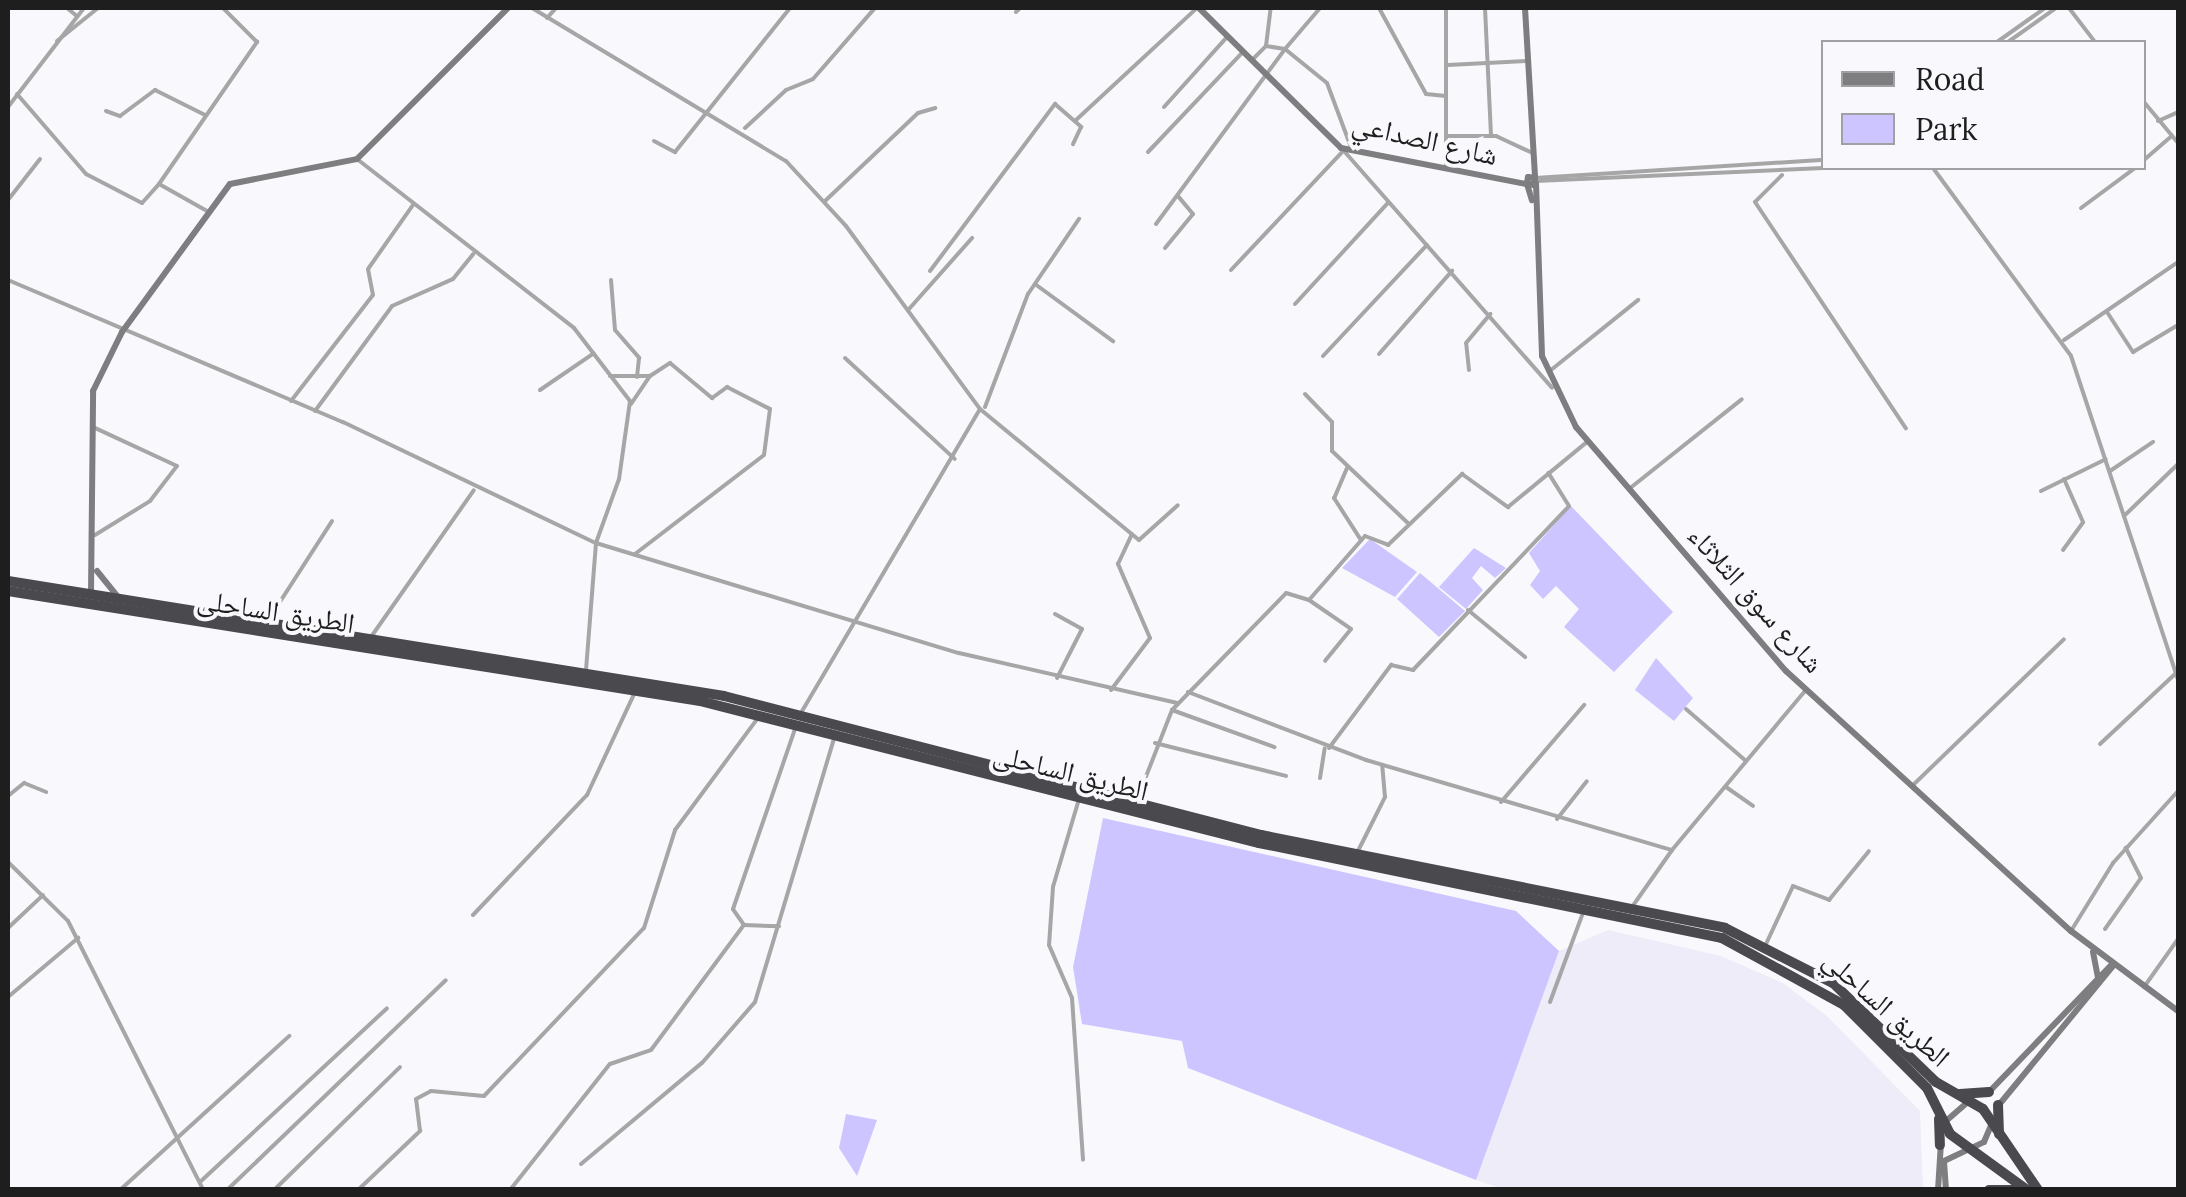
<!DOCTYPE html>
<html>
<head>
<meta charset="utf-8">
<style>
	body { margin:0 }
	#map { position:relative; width:2186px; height:1197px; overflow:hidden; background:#f9f9fd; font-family:Lora,"Noto Naskh Arabic",serif }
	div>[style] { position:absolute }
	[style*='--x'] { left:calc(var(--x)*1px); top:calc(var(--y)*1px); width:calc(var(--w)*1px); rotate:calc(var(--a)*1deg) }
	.built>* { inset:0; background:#edecf8 }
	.green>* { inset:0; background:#cdc5ff }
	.street>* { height:4px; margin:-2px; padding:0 2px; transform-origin:2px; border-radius:2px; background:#a6a6a7 }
	.secondary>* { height:6px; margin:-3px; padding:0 3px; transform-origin:3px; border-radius:3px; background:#7e7d80 }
	.highway>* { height:10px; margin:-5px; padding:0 5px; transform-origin:5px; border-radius:5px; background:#4a494d }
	span { translate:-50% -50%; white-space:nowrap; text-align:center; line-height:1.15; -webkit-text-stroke:8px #f9f9fd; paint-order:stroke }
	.street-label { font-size:28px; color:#1e1e1f }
	.frame { position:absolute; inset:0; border:10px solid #1e1e1f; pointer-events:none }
	.legend { position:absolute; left:1821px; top:40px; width:325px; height:130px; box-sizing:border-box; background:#f9f9fd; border:2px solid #a1a1a4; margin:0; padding:12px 18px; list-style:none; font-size:30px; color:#1e1e1f }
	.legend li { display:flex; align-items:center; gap:20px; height:50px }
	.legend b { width:50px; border:2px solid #a1a1a4 }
</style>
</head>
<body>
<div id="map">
	<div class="built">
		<div style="clip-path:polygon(1608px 930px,1721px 956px,1783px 983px,1828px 1017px,1920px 1111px,1923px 1189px,1506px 1190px,1476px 1180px,1559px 951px)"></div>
	</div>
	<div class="green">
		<div style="clip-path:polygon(1571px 506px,1673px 612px,1614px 672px,1564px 627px,1579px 609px,1556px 586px,1543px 599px,1530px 585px,1540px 571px,1529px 553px)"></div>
		<div style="clip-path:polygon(1370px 539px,1417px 572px,1395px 597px,1342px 568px)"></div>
		<div style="clip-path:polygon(1474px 548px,1506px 568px,1495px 578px,1481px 566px,1472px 578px,1483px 590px,1466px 609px,1439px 587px)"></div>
		<div style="clip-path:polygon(1420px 573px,1465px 611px,1439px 637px,1397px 599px)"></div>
		<div style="clip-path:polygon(1656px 658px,1693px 698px,1674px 721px,1635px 690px)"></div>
		<div style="clip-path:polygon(1103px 818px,1516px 911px,1559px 951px,1476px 1180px,1188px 1068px,1182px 1041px,1082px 1024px,1073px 967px)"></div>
		<div style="clip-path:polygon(846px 1114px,877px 1120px,857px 1176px,839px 1148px)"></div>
	</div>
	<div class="street">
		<div style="--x:67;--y:8;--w:13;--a:39"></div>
		<div style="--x:532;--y:8;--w:297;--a:31.1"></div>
		<div style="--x:786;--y:161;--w:88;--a:47.3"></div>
		<div style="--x:846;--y:226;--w:227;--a:53.8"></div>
		<div style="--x:980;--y:409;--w:354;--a:120.5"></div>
		<div style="--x:1379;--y:8;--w:98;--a:61.3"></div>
		<div style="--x:1426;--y:94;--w:20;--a:6"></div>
		<div style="--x:1446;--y:8;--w:160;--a:90"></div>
		<div style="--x:1485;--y:8;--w:127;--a:87.3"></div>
		<div style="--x:2069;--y:8;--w:43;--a:52.6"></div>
		<div style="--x:1016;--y:12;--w:6;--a:-45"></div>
		<div style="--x:547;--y:18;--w:13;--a:-48"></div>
		<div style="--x:57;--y:41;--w:53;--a:-38.8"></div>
		<div style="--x:1997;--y:42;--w:59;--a:-35.3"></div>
		<div style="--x:2008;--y:42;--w:59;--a:-35.3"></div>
		<div style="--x:1266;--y:46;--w:38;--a:-83"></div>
		<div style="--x:1252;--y:60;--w:20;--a:-45"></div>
		<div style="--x:1266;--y:46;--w:19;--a:9"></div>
		<div style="--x:1285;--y:49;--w:54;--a:-49.5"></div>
		<div style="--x:1448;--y:65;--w:79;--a:-2.9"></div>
		<div style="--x:17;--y:94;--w:106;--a:49.2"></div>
		<div style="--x:86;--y:174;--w:63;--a:27.4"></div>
		<div style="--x:142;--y:203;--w:25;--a:-48"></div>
		<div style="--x:2144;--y:102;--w:53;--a:50.3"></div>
		<div style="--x:8;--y:107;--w:125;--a:-52.5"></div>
		<div style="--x:1164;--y:107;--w:96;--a:-48"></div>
		<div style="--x:106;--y:111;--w:15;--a:20"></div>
		<div style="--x:120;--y:116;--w:44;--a:-36.6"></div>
		<div style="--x:155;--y:90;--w:56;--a:26.6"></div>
		<div style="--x:1076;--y:120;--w:165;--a:-42.8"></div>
		<div style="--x:2158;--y:121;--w:22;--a:-24"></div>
		<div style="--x:745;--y:128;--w:56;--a:-42.8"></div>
		<div style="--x:786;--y:90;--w:29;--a:-22"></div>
		<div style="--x:813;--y:79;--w:94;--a:-48.9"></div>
		<div style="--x:1448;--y:136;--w:48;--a:0"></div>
		<div style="--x:1496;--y:136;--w:38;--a:25"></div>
		<div style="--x:654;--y:141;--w:24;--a:28"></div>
		<div style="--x:675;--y:152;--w:184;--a:-51.4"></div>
		<div style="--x:1344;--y:151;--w:315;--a:48.7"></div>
		<div style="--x:1148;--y:152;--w:139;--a:-46.5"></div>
		<div style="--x:357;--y:159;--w:275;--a:37.9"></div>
		<div style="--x:574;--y:328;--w:92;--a:52.5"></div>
		<div style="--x:630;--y:401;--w:79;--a:98"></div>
		<div style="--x:619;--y:479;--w:68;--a:109.8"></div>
		<div style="--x:596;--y:543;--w:126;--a:94.5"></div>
		<div style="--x:2144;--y:160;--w:37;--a:-41"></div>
		<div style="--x:1933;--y:168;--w:233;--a:53.7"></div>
		<div style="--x:2071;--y:356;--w:340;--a:71.7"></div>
		<div style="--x:1782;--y:175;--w:38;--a:135"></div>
		<div style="--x:1755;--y:202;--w:272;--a:56.3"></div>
		<div style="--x:1535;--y:178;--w:290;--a:-3.6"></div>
		<div style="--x:1536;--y:181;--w:288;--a:-2.6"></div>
		<div style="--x:8;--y:200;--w:52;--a:-52"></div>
		<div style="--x:825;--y:201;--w:128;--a:-43.4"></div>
		<div style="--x:918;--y:113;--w:18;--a:-16"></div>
		<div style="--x:2081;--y:208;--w:67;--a:-36.5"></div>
		<div style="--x:207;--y:211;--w:55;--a:-150.6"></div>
		<div style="--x:159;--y:184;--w:173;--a:-55.4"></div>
		<div style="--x:257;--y:42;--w:48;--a:-135"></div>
		<div style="--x:1156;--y:224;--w:217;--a:-53.6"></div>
		<div style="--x:1285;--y:49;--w:54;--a:39"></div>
		<div style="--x:1327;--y:83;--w:72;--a:69.5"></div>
		<div style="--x:1165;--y:248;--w:44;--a:-50.5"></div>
		<div style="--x:1193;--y:214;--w:23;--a:-130"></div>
		<div style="--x:1231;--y:270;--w:163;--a:-46.7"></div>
		<div style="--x:930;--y:271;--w:209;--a:-53.2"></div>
		<div style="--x:1055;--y:104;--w:35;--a:41"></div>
		<div style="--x:1081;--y:127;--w:19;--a:115"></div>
		<div style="--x:8;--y:280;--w:364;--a:23"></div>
		<div style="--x:343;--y:422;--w:280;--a:25.6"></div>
		<div style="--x:596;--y:543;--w:379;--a:16.9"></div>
		<div style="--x:959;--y:653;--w:224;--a:12.9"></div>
		<div style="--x:611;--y:280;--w:50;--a:85.4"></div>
		<div style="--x:615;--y:330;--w:37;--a:49"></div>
		<div style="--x:639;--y:358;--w:19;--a:96"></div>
		<div style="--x:1035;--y:284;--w:97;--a:36.2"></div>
		<div style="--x:1295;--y:304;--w:137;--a:-47.4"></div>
		<div style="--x:909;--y:309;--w:95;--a:-48.4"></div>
		<div style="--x:2107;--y:312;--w:48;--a:57"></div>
		<div style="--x:2133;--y:352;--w:52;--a:-31"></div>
		<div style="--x:2064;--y:340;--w:138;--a:-34.4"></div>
		<div style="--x:1379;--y:354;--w:111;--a:-48.7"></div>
		<div style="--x:1323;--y:356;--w:152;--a:-46.9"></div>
		<div style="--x:845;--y:358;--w:149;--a:42.6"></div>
		<div style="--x:1469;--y:370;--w:27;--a:-96"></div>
		<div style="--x:1466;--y:343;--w:38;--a:-50"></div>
		<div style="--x:1551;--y:370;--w:112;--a:-38.8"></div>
		<div style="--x:610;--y:376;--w:40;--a:0"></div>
		<div style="--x:650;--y:376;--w:24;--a:-33"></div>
		<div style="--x:670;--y:363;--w:55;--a:39.8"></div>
		<div style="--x:712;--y:398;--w:19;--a:-36"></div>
		<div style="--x:727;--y:387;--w:48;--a:27.1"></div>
		<div style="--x:770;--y:409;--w:46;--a:97.4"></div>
		<div style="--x:764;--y:455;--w:163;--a:142.5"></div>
		<div style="--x:540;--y:390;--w:65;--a:-34.4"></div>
		<div style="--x:1305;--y:394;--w:39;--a:46"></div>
		<div style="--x:1332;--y:422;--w:29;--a:90"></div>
		<div style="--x:1332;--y:451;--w:106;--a:43.5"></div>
		<div style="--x:291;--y:401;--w:134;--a:-52.3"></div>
		<div style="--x:373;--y:295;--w:26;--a:-101"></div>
		<div style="--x:368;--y:269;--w:78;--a:-54.9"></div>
		<div style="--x:631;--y:404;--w:34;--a:-56"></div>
		<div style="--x:985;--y:407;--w:121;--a:-69.2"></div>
		<div style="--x:1028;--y:294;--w:91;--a:-55.8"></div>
		<div style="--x:980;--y:409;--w:206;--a:39.5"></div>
		<div style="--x:1139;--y:540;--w:52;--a:-41.9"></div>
		<div style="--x:315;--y:411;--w:130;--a:-53.7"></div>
		<div style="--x:392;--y:306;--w:67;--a:-23.9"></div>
		<div style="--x:453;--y:279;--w:32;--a:-51"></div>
		<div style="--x:1347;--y:468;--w:33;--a:113"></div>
		<div style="--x:1334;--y:498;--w:50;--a:57.3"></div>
		<div style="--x:2110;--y:471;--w:52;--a:-34"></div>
		<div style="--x:1629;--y:489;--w:144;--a:-38.5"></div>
		<div style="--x:2041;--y:491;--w:72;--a:-26.2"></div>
		<div style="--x:2124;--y:516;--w:75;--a:-43.9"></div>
		<div style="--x:95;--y:535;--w:65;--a:-31.7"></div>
		<div style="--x:150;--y:501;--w:44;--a:-52.4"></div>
		<div style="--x:177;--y:466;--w:90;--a:-155.1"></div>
		<div style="--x:2063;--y:550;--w:34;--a:-54"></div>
		<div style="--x:2083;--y:522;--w:47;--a:-113.8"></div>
		<div style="--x:1309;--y:600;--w:51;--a:34.6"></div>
		<div style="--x:1351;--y:629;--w:41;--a:129.1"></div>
		<div style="--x:1468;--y:610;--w:74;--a:39.5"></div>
		<div style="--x:1055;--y:614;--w:31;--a:29"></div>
		<div style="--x:1082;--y:629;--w:55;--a:117"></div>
		<div style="--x:267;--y:622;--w:120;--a:-57.2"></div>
		<div style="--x:371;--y:637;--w:179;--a:-55"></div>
		<div style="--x:1111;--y:690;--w:65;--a:-53.1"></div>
		<div style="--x:1150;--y:638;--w:81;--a:-113.4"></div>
		<div style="--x:1118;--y:564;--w:33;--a:-65"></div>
		<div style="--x:1188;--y:692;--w:191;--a:20.9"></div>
		<div style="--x:1366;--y:760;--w:319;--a:16.4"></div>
		<div style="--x:1672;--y:850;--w:209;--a:-50.1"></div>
		<div style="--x:1686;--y:709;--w:79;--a:40.9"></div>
		<div style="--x:1172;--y:710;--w:109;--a:19.9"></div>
		<div style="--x:1155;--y:743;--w:135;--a:14.1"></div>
		<div style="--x:2100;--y:744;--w:103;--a:-43"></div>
		<div style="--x:1329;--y:748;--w:104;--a:-53.2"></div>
		<div style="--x:1391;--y:665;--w:23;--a:13"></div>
		<div style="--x:1413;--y:670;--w:226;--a:-46.4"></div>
		<div style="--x:1569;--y:506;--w:39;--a:-122"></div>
		<div style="--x:1320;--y:778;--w:30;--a:-81"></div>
		<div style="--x:1912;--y:786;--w:211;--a:-44"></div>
		<div style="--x:1726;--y:787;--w:33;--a:35"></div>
		<div style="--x:8;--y:796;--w:21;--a:-39"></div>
		<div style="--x:24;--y:783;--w:24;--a:22"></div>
		<div style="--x:1079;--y:799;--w:92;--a:106.5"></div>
		<div style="--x:1053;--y:887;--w:58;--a:93.9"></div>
		<div style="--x:1049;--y:945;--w:58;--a:66.5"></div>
		<div style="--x:1072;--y:998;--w:162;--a:86.1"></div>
		<div style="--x:1136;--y:802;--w:99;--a:-68.6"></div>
		<div style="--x:1172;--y:710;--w:163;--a:-45.7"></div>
		<div style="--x:1286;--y:593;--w:24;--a:17"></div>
		<div style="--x:1309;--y:600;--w:85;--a:-48.8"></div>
		<div style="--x:1365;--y:536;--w:25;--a:21"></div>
		<div style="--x:1388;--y:545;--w:103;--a:-43.8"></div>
		<div style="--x:1462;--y:474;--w:57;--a:35.7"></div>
		<div style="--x:1508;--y:507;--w:104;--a:-39.5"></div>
		<div style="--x:1501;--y:802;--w:128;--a:-49.4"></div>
		<div style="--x:1557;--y:819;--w:48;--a:-51.7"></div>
		<div style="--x:1357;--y:853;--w:63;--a:-63.4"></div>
		<div style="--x:1385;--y:797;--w:32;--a:-95"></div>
		<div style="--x:8;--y:862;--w:84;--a:44.5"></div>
		<div style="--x:68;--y:921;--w:301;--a:63.3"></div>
		<div style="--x:1632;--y:907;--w:70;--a:-54.9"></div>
		<div style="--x:473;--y:915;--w:166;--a:-46.5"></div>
		<div style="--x:587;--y:795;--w:111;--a:-65"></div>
		<div style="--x:744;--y:925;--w:19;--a:-125"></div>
		<div style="--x:733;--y:909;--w:194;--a:-71"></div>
		<div style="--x:8;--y:928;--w:48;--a:-43.3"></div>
		<div style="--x:2105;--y:929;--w:62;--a:-54.8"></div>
		<div style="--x:2141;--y:878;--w:34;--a:-117"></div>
		<div style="--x:2071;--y:931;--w:80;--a:-58.3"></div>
		<div style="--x:2113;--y:863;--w:97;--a:-47.9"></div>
		<div style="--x:1766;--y:944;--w:64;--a:-65"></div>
		<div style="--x:1793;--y:886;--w:39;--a:21"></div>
		<div style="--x:1829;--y:900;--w:63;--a:-50.8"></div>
		<div style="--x:2144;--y:987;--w:59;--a:-54.7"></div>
		<div style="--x:8;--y:997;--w:92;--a:-40.1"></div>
		<div style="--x:1550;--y:1002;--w:95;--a:-69.7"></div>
		<div style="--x:2178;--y:1085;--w:12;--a:90"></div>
		<div style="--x:581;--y:1164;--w:158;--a:-39.9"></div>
		<div style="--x:702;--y:1063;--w:81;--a:-49"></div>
		<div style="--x:755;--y:1002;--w:276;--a:-73.3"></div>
		<div style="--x:200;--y:1182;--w:255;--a:-42.9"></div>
		<div style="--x:120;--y:1190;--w:229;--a:-42.3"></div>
		<div style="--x:227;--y:1190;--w:303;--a:-43.8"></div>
		<div style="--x:274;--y:1190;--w:176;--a:-44.3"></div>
		<div style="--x:358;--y:1190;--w:86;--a:-43.6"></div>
		<div style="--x:420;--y:1131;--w:32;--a:-97"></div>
		<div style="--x:416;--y:1099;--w:17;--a:-28"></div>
		<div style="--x:431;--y:1091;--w:53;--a:5.4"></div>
		<div style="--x:484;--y:1096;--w:232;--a:-46.4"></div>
		<div style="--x:644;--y:928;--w:103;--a:-72.4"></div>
		<div style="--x:675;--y:830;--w:138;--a:-53.5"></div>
		<div style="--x:510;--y:1190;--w:161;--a:-51.6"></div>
		<div style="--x:610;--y:1064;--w:43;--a:-18.9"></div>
		<div style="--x:651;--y:1050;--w:156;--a:-53.4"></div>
		<div style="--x:744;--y:925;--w:35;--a:2"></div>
	</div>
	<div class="secondary">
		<div style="--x:1199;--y:8;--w:199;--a:44.6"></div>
		<div style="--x:1341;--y:148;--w:189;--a:11"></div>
		<div style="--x:1527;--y:184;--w:17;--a:73"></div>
		<div style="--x:1525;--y:8;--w:170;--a:86.6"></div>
		<div style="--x:1528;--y:177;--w:7;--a:8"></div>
		<div style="--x:1535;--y:178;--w:7;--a:106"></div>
		<div style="--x:1533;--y:185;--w:6;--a:-162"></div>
		<div style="--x:1527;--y:183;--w:6;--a:-81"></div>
		<div style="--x:1536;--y:183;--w:173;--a:88"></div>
		<div style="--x:1542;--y:356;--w:79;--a:64.4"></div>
		<div style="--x:1576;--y:427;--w:322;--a:49.3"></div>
		<div style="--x:1786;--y:671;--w:386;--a:42.4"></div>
		<div style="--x:2071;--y:931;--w:134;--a:36.8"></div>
		<div style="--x:97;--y:571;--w:32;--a:51"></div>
		<div style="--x:91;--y:593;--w:202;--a:-89.4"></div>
		<div style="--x:93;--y:391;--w:66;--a:-63.8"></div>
		<div style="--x:122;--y:332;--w:183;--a:-53.9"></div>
		<div style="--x:230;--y:184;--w:129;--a:-11.1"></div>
		<div style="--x:357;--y:159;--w:214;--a:-45"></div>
		<div style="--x:2093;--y:952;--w:26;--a:79"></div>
		<div style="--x:1989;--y:1092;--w:178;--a:-46.1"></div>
		<div style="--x:1998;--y:1106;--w:181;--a:-50.6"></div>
		<div style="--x:1946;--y:1121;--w:30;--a:-41"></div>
		<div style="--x:1938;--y:1190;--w:48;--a:-86.4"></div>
		<div style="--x:1946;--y:1190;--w:29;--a:-94"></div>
		<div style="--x:1944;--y:1161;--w:44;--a:-25.4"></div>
		<div style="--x:1984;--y:1142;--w:21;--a:-67"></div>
	</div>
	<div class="highway">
		<div style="--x:8;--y:581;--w:725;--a:9.12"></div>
		<div style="--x:724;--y:696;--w:555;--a:14.51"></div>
		<div style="--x:1261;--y:835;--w:473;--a:11.3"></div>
		<div style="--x:1725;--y:928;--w:121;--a:27"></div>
		<div style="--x:1833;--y:983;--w:143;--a:43.9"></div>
		<div style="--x:1936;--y:1082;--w:54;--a:29.9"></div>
		<div style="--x:1983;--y:1109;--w:98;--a:55.8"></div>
		<div style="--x:8;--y:591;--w:701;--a:9.03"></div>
		<div style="--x:700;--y:701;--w:577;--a:14.25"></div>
		<div style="--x:1259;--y:843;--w:473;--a:11.6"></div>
		<div style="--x:1722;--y:938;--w:139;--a:28.8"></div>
		<div style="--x:1844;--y:1005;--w:117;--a:45"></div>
		<div style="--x:1927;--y:1088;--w:51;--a:63.4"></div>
		<div style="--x:1950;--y:1134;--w:95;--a:36"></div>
		<div style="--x:1960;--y:1094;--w:29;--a:-4"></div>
		<div style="--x:1998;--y:1105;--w:29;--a:88"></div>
		<div style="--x:1939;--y:1119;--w:26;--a:88"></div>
		<div style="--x:1989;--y:1190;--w:28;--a:0"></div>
	</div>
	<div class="street-label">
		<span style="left:1425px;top:139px;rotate:13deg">شارع الصداعي</span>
		<span style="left:1756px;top:599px;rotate:48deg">شارع سوق الثلاثاء</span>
		<span style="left:276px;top:611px;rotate:9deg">الطريق الساحلى</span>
		<span style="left:1071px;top:772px;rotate:14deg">الطريق الساحلى</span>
		<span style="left:1887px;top:1008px;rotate:42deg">الطريق الساحلي</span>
	</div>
	<div class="frame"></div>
	<ul class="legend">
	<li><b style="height:12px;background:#7e7d80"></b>Road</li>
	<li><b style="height:28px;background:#cdc5ff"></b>Park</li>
	</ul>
</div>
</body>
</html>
